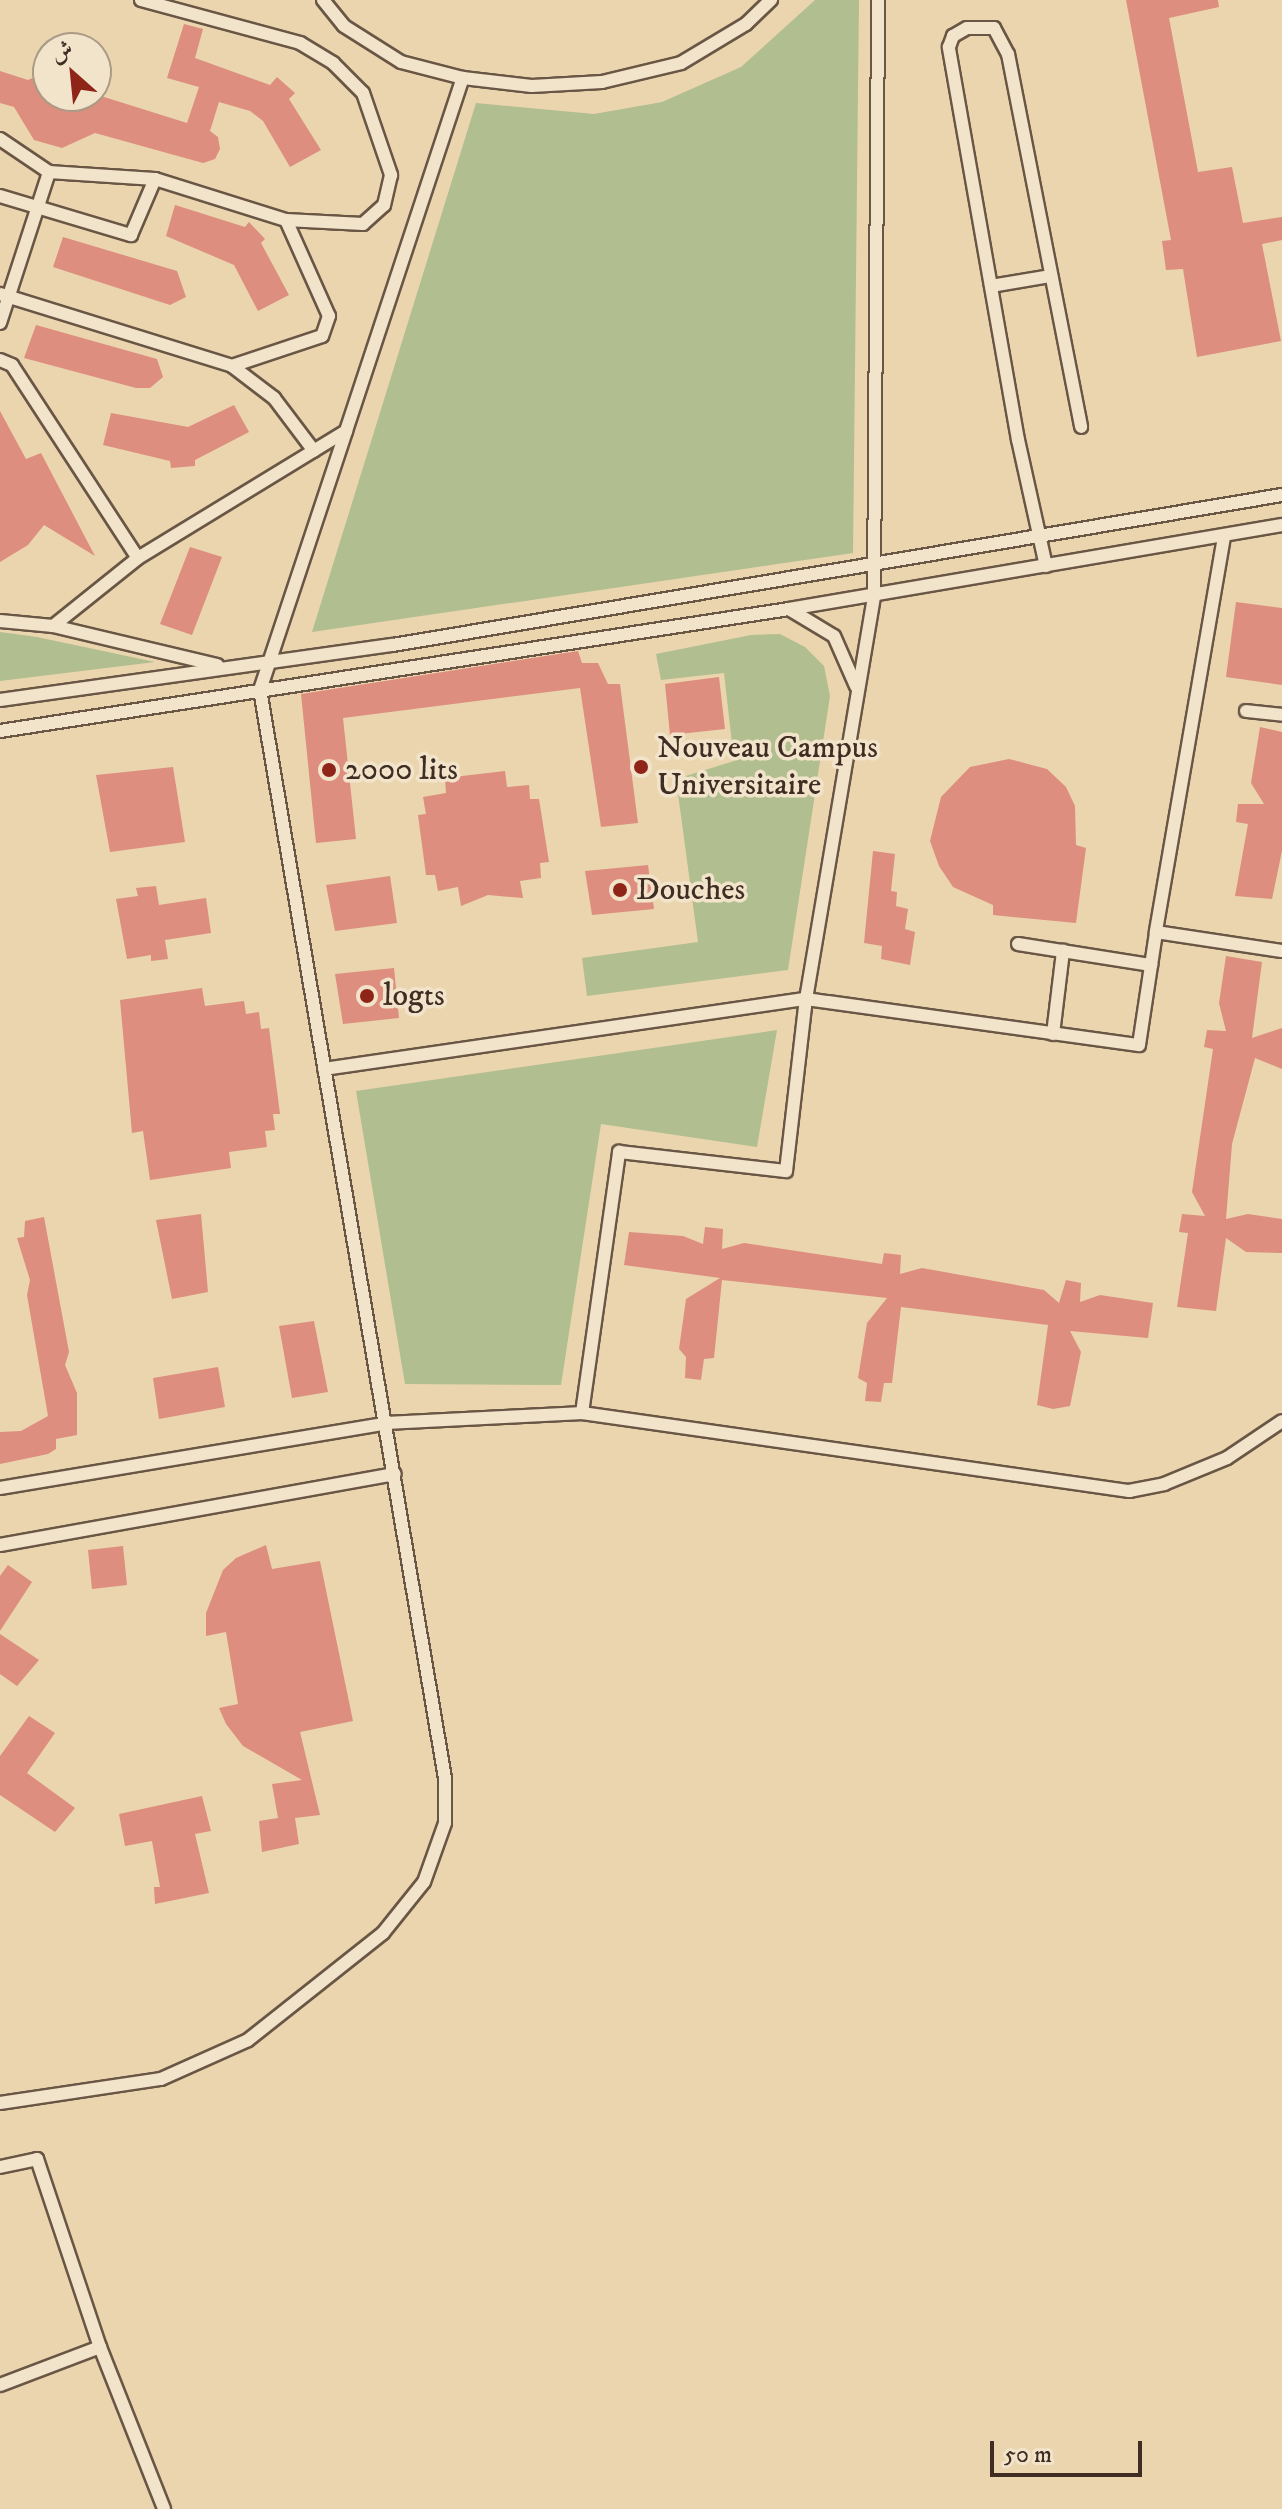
<!DOCTYPE html>
<html>
<head>
<meta charset="utf-8">
<style>
	body { margin:0 }
	#map { position:relative; width:1282px; height:2509px; overflow:hidden; background:#ead5af; font-family:"IM FELL DW Pica",Amiri,serif }
	div>[style] { position:absolute }
	[style*='--x'] { left:calc(var(--x)*1px); top:calc(var(--y)*1px); width:calc(var(--w)*1px); rotate:calc(var(--a)*1deg) }
	.green>* { inset:0; background:#b1be8f }
	.building>* { inset:0; background:#dd8e7e }
	.roads { filter:drop-shadow(2px 0 #6a5645) drop-shadow(-2px 0 #6a5645) drop-shadow(0 2px #6a5645) drop-shadow(0 -2px #6a5645) }
	.lane>* { height:12px; margin:-6px; padding:0 6px; transform-origin:6px; border-radius:6px; background:#f1e4cb }
	.dots>* { width:22px; height:22px; translate:-50% -50%; box-sizing:border-box; border:4px solid #f1e4cb; border-radius:50% }
	span { translate:-50% -50%; white-space:nowrap; text-align:center; line-height:1.15; -webkit-text-stroke:7px #f1e4cb; paint-order:stroke }
	.poi-label { font-size:32px; color:#3f2c22 }
	.left { translate:0 -50%; text-align:left }
	.north { position:absolute; left:32px; top:32px; width:80px; height:80px; box-sizing:border-box; background:#f1e4cb; border:2px solid #aa9a87; border-radius:50%; rotate:333deg; font-size:22px; font-weight:700; line-height:32px; text-align:center; color:#3f2c22 }
	.north::after { content:''; display:block; margin:auto; width:28px; height:36px; background:#8f2418; clip-path:polygon(50% 0,100% 100%,50% 72%,0 100%) }
	.scale { position:absolute; left:990px; top:2441px; width:152px; height:36px; box-sizing:border-box; border:4px solid #3f2c22; border-top:0; padding-left:10px; font-size:24px; line-height:28px; white-space:nowrap; color:#3f2c22; -webkit-text-stroke:6px #f1e4cb; paint-order:stroke }
</style>
</head>
<body>
<div id="map">
	<div class="green">
		<div style="clip-path:polygon(815px 0,859px 0,853px 553px,312px 632px,476px 103px,594px 114px,662px 102px,741px 67px)"></div>
		<div style="clip-path:polygon(0 632px,37px 637px,155px 662px,0 681px)"></div>
		<div style="clip-path:polygon(780px 634px,805px 647px,824px 666px,830px 696px,788px 970px,587px 996px,582px 958px,698px 942px,676px 779px,734px 761px,724px 673px,661px 680px,656px 654px,751px 635px)"></div>
		<div style="clip-path:polygon(777px 1030px,757px 1147px,601px 1124px,561px 1385px,405px 1384px,356px 1091px)"></div>
	</div>
	<div class="building">
		<div style="clip-path:polygon(1126px 0,1218px 0,1219px 7px,1169px 18px,1198px 172px,1232px 167px,1243px 223px,1282px 217px,1282px 240px,1262px 244px,1281px 341px,1197px 357px,1183px 269px,1166px 270px,1162px 241px,1171px 240px)"></div>
		<div style="clip-path:polygon(184px 24px,203px 29px,195px 58px,270px 85px,277px 77px,295px 93px,289px 99px,321px 150px,290px 167px,263px 121px,250px 111px,219px 102px,210px 131px,218px 137px,220px 149px,215px 159px,203px 163px,95px 133px,62px 148px,34px 140px,14px 107px,0 103px,0 71px,28px 80px,48px 71px,48px 96px,101px 96px,187px 123px,199px 87px,167px 78px)"></div>
		<div style="clip-path:polygon(175px 205px,245px 227px,249px 222px,265px 239px,261px 243px,289px 295px,258px 311px,234px 265px,166px 236px)"></div>
		<div style="clip-path:polygon(63px 237px,177px 271px,186px 297px,170px 305px,53px 267px)"></div>
		<div style="clip-path:polygon(36px 325px,157px 359px,163px 377px,150px 388px,136px 388px,24px 358px)"></div>
		<div style="clip-path:polygon(234px 405px,249px 432px,195px 460px,195px 466px,171px 468px,170px 461px,103px 445px,111px 413px,188px 427px)"></div>
		<div style="clip-path:polygon(0 411px,26px 459px,41px 453px,95px 556px,44px 525px,28px 545px,0 562px)"></div>
		<div style="clip-path:polygon(190px 547px,222px 557px,192px 635px,160px 624px)"></div>
		<div style="clip-path:polygon(1236px 602px,1282px 608px,1282px 685px,1226px 677px)"></div>
		<div style="clip-path:polygon(578px 651px,582px 663px,598px 663px,608px 684px,620px 684px,638px 823px,601px 827px,580px 688px,343px 718px,356px 839px,316px 843px,301px 694px)"></div>
		<div style="clip-path:polygon(719px 677px,725px 729px,670px 735px,665px 684px)"></div>
		<div style="clip-path:polygon(1260px 727px,1282px 732px,1282px 851px,1272px 899px,1235px 896px,1248px 824px,1236px 822px,1238px 804px,1264px 804px,1251px 783px)"></div>
		<div style="clip-path:polygon(1009px 759px,1047px 769px,1066px 787px,1075px 806px,1076px 845px,1086px 848px,1076px 923px,993px 915px,993px 905px,953px 887px,939px 866px,930px 841px,941px 797px,970px 767px)"></div>
		<div style="clip-path:polygon(173px 767px,185px 842px,110px 852px,96px 775px)"></div>
		<div style="clip-path:polygon(505px 771px,507px 787px,529px 785px,530px 799px,539px 799px,549px 862px,540px 863px,541px 878px,520px 881px,523px 898px,488px 895px,461px 906px,458px 887px,438px 891px,435px 875px,426px 875px,418px 815px,426px 814px,423px 797px,446px 793px,445px 778px)"></div>
		<div style="clip-path:polygon(873px 851px,895px 854px,891px 891px,897px 892px,896px 906px,908px 909px,905px 929px,915px 932px,910px 965px,881px 959px,882px 946px,864px 943px)"></div>
		<div style="clip-path:polygon(648px 865px,654px 909px,592px 915px,585px 871px)"></div>
		<div style="clip-path:polygon(390px 876px,397px 923px,335px 931px,326px 885px)"></div>
		<div style="clip-path:polygon(156px 886px,159px 905px,206px 898px,211px 933px,165px 940px,168px 959px,151px 961px,151px 955px,127px 959px,116px 899px,138px 896px,136px 888px)"></div>
		<div style="clip-path:polygon(1226px 956px,1262px 962px,1252px 1038px,1282px 1028px,1282px 1069px,1255px 1058px,1232px 1144px,1226px 1219px,1248px 1214px,1282px 1219px,1282px 1253px,1246px 1252px,1226px 1238px,1216px 1311px,1177px 1307px,1188px 1233px,1179px 1232px,1182px 1214px,1205px 1216px,1192px 1192px,1213px 1049px,1204px 1047px,1207px 1030px,1226px 1031px,1219px 1003px)"></div>
		<div style="clip-path:polygon(394px 968px,399px 1018px,343px 1024px,335px 974px)"></div>
		<div style="clip-path:polygon(202px 988px,205px 1006px,244px 1001px,246px 1014px,259px 1012px,261px 1029px,269px 1028px,280px 1114px,273px 1114px,275px 1130px,265px 1131px,267px 1147px,229px 1152px,231px 1168px,150px 1180px,143px 1131px,132px 1133px,120px 1000px)"></div>
		<div style="clip-path:polygon(201px 1214px,208px 1292px,172px 1299px,156px 1220px)"></div>
		<div style="clip-path:polygon(44px 1217px,69px 1352px,65px 1365px,77px 1393px,77px 1435px,56px 1439px,56px 1449px,48px 1454px,0 1464px,0 1432px,21px 1431px,48px 1416px,27px 1295px,30px 1280px,17px 1238px,24px 1237px,25px 1221px)"></div>
		<div style="clip-path:polygon(705px 1227px,723px 1229px,722px 1249px,744px 1243px,882px 1264px,884px 1253px,901px 1255px,900px 1274px,922px 1268px,1044px 1290px,1059px 1303px,1066px 1280px,1081px 1283px,1080px 1302px,1100px 1295px,1153px 1303px,1148px 1338px,1070px 1331px,1081px 1352px,1070px 1406px,1053px 1409px,1037px 1405px,1048px 1325px,901px 1307px,892px 1383px,884px 1383px,881px 1402px,865px 1401px,867px 1383px,858px 1378px,867px 1323px,887px 1298px,722px 1280px,714px 1358px,704px 1359px,701px 1380px,685px 1378px,686px 1357px,679px 1349px,686px 1299px,720px 1278px,624px 1265px,629px 1232px,683px 1236px,703px 1244px)"></div>
		<div style="clip-path:polygon(314px 1321px,328px 1392px,292px 1398px,279px 1326px)"></div>
		<div style="clip-path:polygon(218px 1367px,225px 1407px,159px 1419px,153px 1378px)"></div>
		<div style="clip-path:polygon(266px 1545px,272px 1569px,320px 1561px,353px 1721px,300px 1732px,320px 1815px,295px 1818px,299px 1844px,262px 1852px,259px 1821px,278px 1818px,272px 1784px,302px 1780px,243px 1746px,226px 1724px,219px 1708px,238px 1704px,226px 1632px,206px 1636px,206px 1613px,223px 1570px,236px 1558px)"></div>
		<div style="clip-path:polygon(123px 1546px,127px 1585px,92px 1589px,88px 1550px)"></div>
		<div style="clip-path:polygon(8px 1565px,32px 1582px,0 1631px,0 1576px)"></div>
		<div style="clip-path:polygon(0 1634px,39px 1660px,17px 1686px,0 1674px)"></div>
		<div style="clip-path:polygon(29px 1716px,55px 1733px,27px 1773px,75px 1808px,55px 1832px,0 1795px,0 1756px)"></div>
		<div style="clip-path:polygon(202px 1796px,211px 1831px,195px 1834px,209px 1893px,155px 1904px,154px 1887px,160px 1887px,152px 1841px,125px 1846px,119px 1814px)"></div>
	</div>
	<div class="roads">
		<div class="lane">
			<div style="--x:141;--y:0;--w:165;--a:15.1"></div>
			<div style="--x:300;--y:43;--w:39;--a:31"></div>
			<div style="--x:333;--y:63;--w:42;--a:45"></div>
			<div style="--x:363;--y:93;--w:87;--a:71.1"></div>
			<div style="--x:391;--y:175;--w:31;--a:103"></div>
			<div style="--x:384;--y:205;--w:28;--a:138"></div>
			<div style="--x:363;--y:224;--w:77;--a:-177"></div>
			<div style="--x:323;--y:0;--w:33;--a:51"></div>
			<div style="--x:344;--y:26;--w:67;--a:32.3"></div>
			<div style="--x:401;--y:62;--w:64;--a:14.5"></div>
			<div style="--x:463;--y:78;--w:69;--a:6.6"></div>
			<div style="--x:532;--y:86;--w:70;--a:-3.3"></div>
			<div style="--x:602;--y:82;--w:81;--a:-13.5"></div>
			<div style="--x:681;--y:63;--w:76;--a:-31"></div>
			<div style="--x:746;--y:24;--w:35;--a:-44"></div>
			<div style="--x:0;--y:139;--w:59;--a:34"></div>
			<div style="--x:49;--y:172;--w:106;--a:3.8"></div>
			<div style="--x:155;--y:179;--w:137;--a:17.4"></div>
			<div style="--x:286;--y:220;--w:105;--a:65.9"></div>
			<div style="--x:329;--y:316;--w:21;--a:109"></div>
			<div style="--x:322;--y:336;--w:95;--a:161.6"></div>
			<div style="--x:0;--y:196;--w:137;--a:16.6"></div>
			<div style="--x:131;--y:235;--w:61;--a:-66.8"></div>
			<div style="--x:991;--y:286;--w:61;--a:-9.5"></div>
			<div style="--x:0;--y:294;--w:243;--a:17.2"></div>
			<div style="--x:232;--y:366;--w:53;--a:37.3"></div>
			<div style="--x:274;--y:398;--w:66;--a:53"></div>
			<div style="--x:0;--y:323;--w:159;--a:-72"></div>
			<div style="--x:0;--y:360;--w:13;--a:23"></div>
			<div style="--x:12;--y:365;--w:230;--a:56.9"></div>
			<div style="--x:138;--y:558;--w:109;--a:141.3"></div>
			<div style="--x:53;--y:626;--w:53;--a:-174.6"></div>
			<div style="--x:346;--y:431;--w:372;--a:-71.7"></div>
			<div style="--x:1224;--y:537;--w:401;--a:99.8"></div>
			<div style="--x:1156;--y:932;--w:127;--a:8.6"></div>
			<div style="--x:1046;--y:566;--w:129;--a:-102.5"></div>
			<div style="--x:1018;--y:440;--w:399;--a:-100"></div>
			<div style="--x:949;--y:47;--w:12;--a:-70"></div>
			<div style="--x:953;--y:36;--w:16;--a:-30"></div>
			<div style="--x:967;--y:28;--w:27;--a:0"></div>
			<div style="--x:994;--y:28;--w:30;--a:62"></div>
			<div style="--x:1008;--y:54;--w:380;--a:78.9"></div>
			<div style="--x:789;--y:609;--w:52;--a:31"></div>
			<div style="--x:834;--y:636;--w:55;--a:66.3"></div>
			<div style="--x:53;--y:626;--w:169;--a:13.4"></div>
			<div style="--x:0;--y:700;--w:397;--a:-8"></div>
			<div style="--x:393;--y:645;--w:902;--a:-9.58"></div>
			<div style="--x:1246;--y:711;--w:36;--a:6"></div>
			<div style="--x:0;--y:731;--w:798;--a:-8.79"></div>
			<div style="--x:789;--y:609;--w:500;--a:-9.67"></div>
			<div style="--x:1018;--y:944;--w:135;--a:9"></div>
			<div style="--x:1053;--y:1034;--w:84;--a:-83.1"></div>
			<div style="--x:324;--y:1069;--w:487;--a:-8.3"></div>
			<div style="--x:806;--y:999;--w:336;--a:7.9"></div>
			<div style="--x:1139;--y:1045;--w:114;--a:-81.4"></div>
			<div style="--x:582;--y:1413;--w:264;--a:-81.9"></div>
			<div style="--x:619;--y:1152;--w:168;--a:6.5"></div>
			<div style="--x:786;--y:1171;--w:173;--a:-83.4"></div>
			<div style="--x:806;--y:999;--w:410;--a:-80.4"></div>
			<div style="--x:874;--y:595;--w:595;--a:-89.61"></div>
			<div style="--x:0;--y:1488;--w:392;--a:-9.5"></div>
			<div style="--x:387;--y:1423;--w:195;--a:-2.9"></div>
			<div style="--x:582;--y:1413;--w:553;--a:8.12"></div>
			<div style="--x:1129;--y:1491;--w:36;--a:-11"></div>
			<div style="--x:1164;--y:1484;--w:68;--a:-22.4"></div>
			<div style="--x:1227;--y:1458;--w:66;--a:-33.9"></div>
			<div style="--x:0;--y:1545;--w:401;--a:-10.2"></div>
			<div style="--x:0;--y:2103;--w:163;--a:-8.5"></div>
			<div style="--x:161;--y:2079;--w:95;--a:-24.1"></div>
			<div style="--x:248;--y:2040;--w:172;--a:-38.4"></div>
			<div style="--x:383;--y:1933;--w:65;--a:-51.2"></div>
			<div style="--x:424;--y:1882;--w:63;--a:-70.4"></div>
			<div style="--x:445;--y:1823;--w:45;--a:-90"></div>
			<div style="--x:445;--y:1778;--w:1104;--a:-99.65"></div>
			<div style="--x:260;--y:690;--w:273;--a:-71.6"></div>
			<div style="--x:346;--y:431;--w:244;--a:148.6"></div>
			<div style="--x:0;--y:2167;--w:38;--a:-12"></div>
			<div style="--x:37;--y:2159;--w:198;--a:71.5"></div>
			<div style="--x:100;--y:2347;--w:174;--a:68.4"></div>
			<div style="--x:0;--y:2385;--w:107;--a:-20.8"></div>
		</div>
	</div>
	<div class="dots">
		<div style="left:641px;top:767px;background:#8f2418"></div>
		<div style="left:329px;top:770px;background:#8f2418"></div>
		<div style="left:620px;top:890px;background:#8f2418"></div>
		<div style="left:367px;top:996px;background:#8f2418"></div>
	</div>
	<div class="poi-label">
		<span class="left" style="left:657px;top:767px">Nouveau Campus<br>Universitaire</span>
		<span class="left" style="left:345px;top:770px">2000 lits</span>
		<span class="left" style="left:636px;top:890px">Douches</span>
		<span class="left" style="left:383px;top:996px">logts</span>
	</div>
	<div class="north">ش</div>
	<div class="scale">50 m</div>
</div>
</body>
</html>
